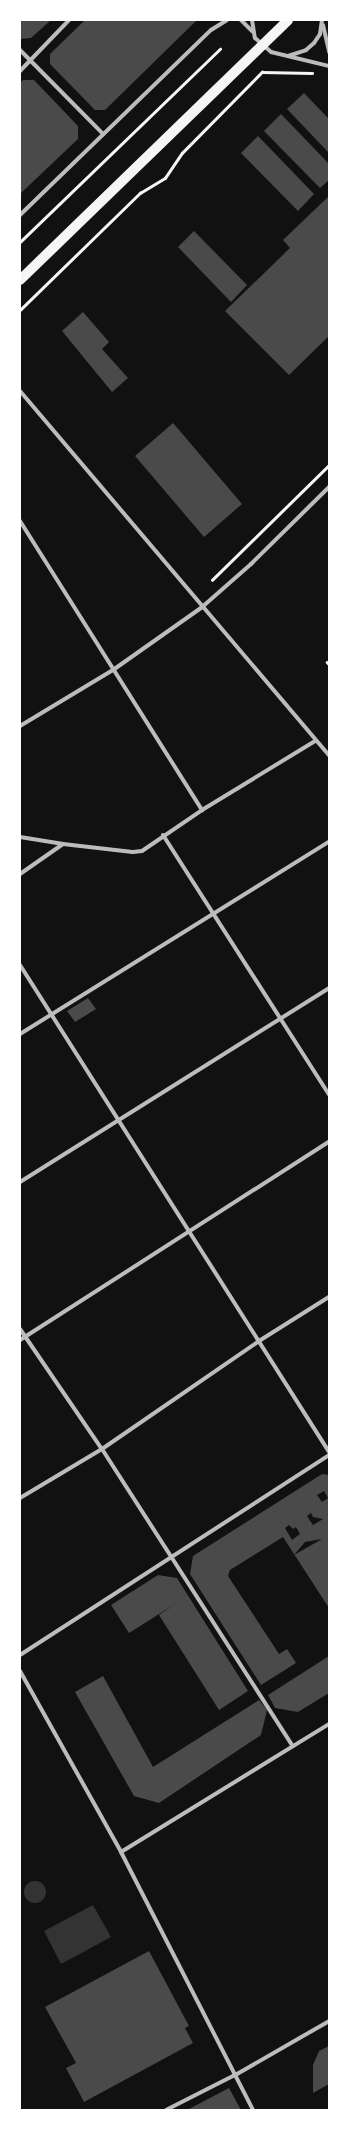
<!DOCTYPE html>
<html>
<head>
<meta charset="utf-8">
<style>
	body { margin:0 }
	#map { position:relative; width:349px; height:2130px; overflow:hidden; background:#111; font-family:"Fira Sans Condensed",sans-serif }
	div>[style] { position:absolute }
	[style*='--x'] { left:calc(var(--x)*1px); top:calc(var(--y)*1px); width:calc(var(--w)*1px); rotate:calc(var(--a)*1deg) }
	.water>* { inset:0; background:#333 }
	.round { border-radius:50% }
	.building>* { inset:0; background:#4a4a4a }
	.path>* { height:2.5px; margin:-1.25px; padding:0 1.25px; transform-origin:1.25px; border-radius:1.25px; background:#f5f5f5 }
	.minor>* { height:4px; margin:-2px; padding:0 2px; transform-origin:2px; border-radius:2px; background:#bcbcbc }
	.primary>* { height:10px; margin:-5px; padding:0 5px; transform-origin:5px; border-radius:5px; background:#f5f5f5 }
	span { translate:-50% -50%; white-space:nowrap; text-align:center; line-height:1.15; -webkit-text-stroke:4px #fff; paint-order:stroke }
	.frame { position:absolute; inset:0; border:21px solid #fff; pointer-events:none }
</style>
</head>
<body>
<div id="map">
	<div class="water">
		<div class="round" style="left:24px;top:1881px;width:22px;height:22px"></div>
		<div style="clip-path:polygon(93px 1905px,111px 1937px,61px 1964px,44px 1931px)"></div>
	</div>
	<div class="building">
		<div style="clip-path:polygon(20px 20px,51px 20px,31px 38px,20px 39px)"></div>
		<div style="clip-path:polygon(85px 20px,197px 20px,105px 110px,95px 110px,50px 64px,50px 54px)"></div>
		<div style="clip-path:polygon(23px 80px,34px 80px,78px 126px,78px 139px,20px 194px,20px 83px)"></div>
		<div style="clip-path:polygon(304px 93px,329px 119px,329px 153px,287px 109px)"></div>
		<div style="clip-path:polygon(281px 114px,329px 164px,329px 180px,320px 188px,264px 131px)"></div>
		<div style="clip-path:polygon(258px 136px,314px 194px,298px 211px,241px 153px)"></div>
		<div style="clip-path:polygon(329px 196px,329px 336px,289px 375px,225px 311px,290px 248px,283px 240px)"></div>
		<div style="clip-path:polygon(194px 231px,247px 285px,231px 302px,178px 247px)"></div>
		<div style="clip-path:polygon(83px 312px,109px 342px,102px 349px,128px 378px,112px 392px,62px 331px)"></div>
		<div style="clip-path:polygon(173px 423px,242px 504px,204px 537px,135px 456px)"></div>
		<div style="clip-path:polygon(88px 998px,96px 1009px,75px 1022px,67px 1011px)"></div>
		<div style="clip-path:polygon(evenodd,322px 1474px,329px 1475px,329px 1608px,283px 1537px,230px 1570px,228px 1576px,279px 1654px,287px 1649px,296px 1663px,261px 1685px,190px 1574px,193px 1556px,322px 1474px,324px 1491px,328px 1498px,322px 1502px,317px 1495px,324px 1491px,322px 1474px,311px 1513px,313px 1517px,323px 1519px,313px 1525px,307px 1516px,311px 1513px,322px 1474px,289px 1525px,293px 1529px,296px 1527px,300px 1534px,292px 1540px,285px 1528px,289px 1525px,322px 1474px,322px 1539px,294px 1555px,305px 1542px,322px 1539px)"></div>
		<div style="clip-path:polygon(158px 1575px,177px 1578px,248px 1691px,219px 1710px,159px 1615px,175px 1604px,129px 1633px,111px 1605px)"></div>
		<div style="clip-path:polygon(329px 1656px,329px 1693px,298px 1712px,275px 1708px,268px 1695px)"></div>
		<div style="clip-path:polygon(103px 1676px,153px 1767px,259px 1700px,267px 1710px,261px 1735px,159px 1803px,134px 1796px,75px 1692px)"></div>
		<div style="clip-path:polygon(149px 1951px,189px 2026px,185px 2028px,193px 2043px,84px 2102px,66px 2068px,76px 2063px,45px 2007px)"></div>
		<div style="clip-path:polygon(329px 2046px,329px 2084px,313px 2093px,313px 2065px,319px 2051px)"></div>
		<div style="clip-path:polygon(229px 2088px,241px 2110px,187px 2110px)"></div>
	</div>
	<div class="path">
		<div style="--x:20;--y:242;--w:278;--a:-44"></div>
		<div style="--x:20;--y:310;--w:168;--a:-44.3"></div>
		<div style="--x:140;--y:193;--w:29;--a:-31"></div>
		<div style="--x:165;--y:178;--w:30;--a:-56"></div>
		<div style="--x:182;--y:153;--w:114;--a:-45.4"></div>
		<div style="--x:262;--y:72;--w:50;--a:1.1"></div>
		<div style="--x:212;--y:580;--w:164;--a:-44.5"></div>
		<div style="--x:327;--y:662;--w:3;--a:45"></div>
	</div>
	<div class="minor">
		<div style="--x:241;--y:20;--w:16;--a:45"></div>
		<div style="--x:252;--y:20;--w:18;--a:81"></div>
		<div style="--x:255;--y:38;--w:21;--a:41"></div>
		<div style="--x:271;--y:52;--w:60;--a:13.6"></div>
		<div style="--x:323;--y:25;--w:28;--a:77"></div>
		<div style="--x:20;--y:50;--w:118;--a:45.3"></div>
		<div style="--x:288;--y:56;--w:19;--a:-18"></div>
		<div style="--x:306;--y:50;--w:11;--a:-41"></div>
		<div style="--x:314;--y:43;--w:11;--a:-56"></div>
		<div style="--x:320;--y:34;--w:14;--a:-82"></div>
		<div style="--x:20;--y:71;--w:71;--a:-46.1"></div>
		<div style="--x:20;--y:215;--w:266;--a:-44.1"></div>
		<div style="--x:211;--y:30;--w:19;--a:-32"></div>
		<div style="--x:20;--y:391;--w:478;--a:49.7"></div>
		<div style="--x:20;--y:521;--w:342;--a:57.8"></div>
		<div style="--x:20;--y:726;--w:109;--a:-31.1"></div>
		<div style="--x:113;--y:670;--w:108;--a:-35.2"></div>
		<div style="--x:201;--y:608;--w:67;--a:-41.3"></div>
		<div style="--x:251;--y:564;--w:110;--a:-44.6"></div>
		<div style="--x:163;--y:835;--w:308;--a:57.4"></div>
		<div style="--x:20;--y:837;--w:44;--a:9.2"></div>
		<div style="--x:63;--y:844;--w:70;--a:6.5"></div>
		<div style="--x:133;--y:852;--w:9;--a:-6"></div>
		<div style="--x:142;--y:851;--w:73;--a:-34.3"></div>
		<div style="--x:202;--y:810;--w:132;--a:-31.4"></div>
		<div style="--x:20;--y:874;--w:52;--a:-34.9"></div>
		<div style="--x:20;--y:965;--w:577;--a:57.6"></div>
		<div style="--x:20;--y:1034;--w:364;--a:-31.9"></div>
		<div style="--x:20;--y:1182;--w:365;--a:-32.1"></div>
		<div style="--x:20;--y:1329;--w:145;--a:55.7"></div>
		<div style="--x:102;--y:1449;--w:353;--a:57.3"></div>
		<div style="--x:20;--y:1340;--w:367;--a:-32.7"></div>
		<div style="--x:20;--y:1498;--w:96;--a:-30.9"></div>
		<div style="--x:102;--y:1449;--w:191;--a:-34.5"></div>
		<div style="--x:259;--y:1341;--w:83;--a:-32.2"></div>
		<div style="--x:20;--y:1655;--w:368;--a:-32.9"></div>
		<div style="--x:20;--y:1671;--w:207;--a:60.8"></div>
		<div style="--x:121;--y:1852;--w:290;--a:62.9"></div>
		<div style="--x:121;--y:1852;--w:244;--a:-31.6"></div>
		<div style="--x:166;--y:2110;--w:80;--a:-26.9"></div>
		<div style="--x:237;--y:2074;--w:106;--a:-29.9"></div>
	</div>
	<div class="primary">
		<div style="--x:20;--y:280;--w:373;--a:-44.1"></div>
	</div>
	<div class="frame"></div>
</div>
</body>
</html>
